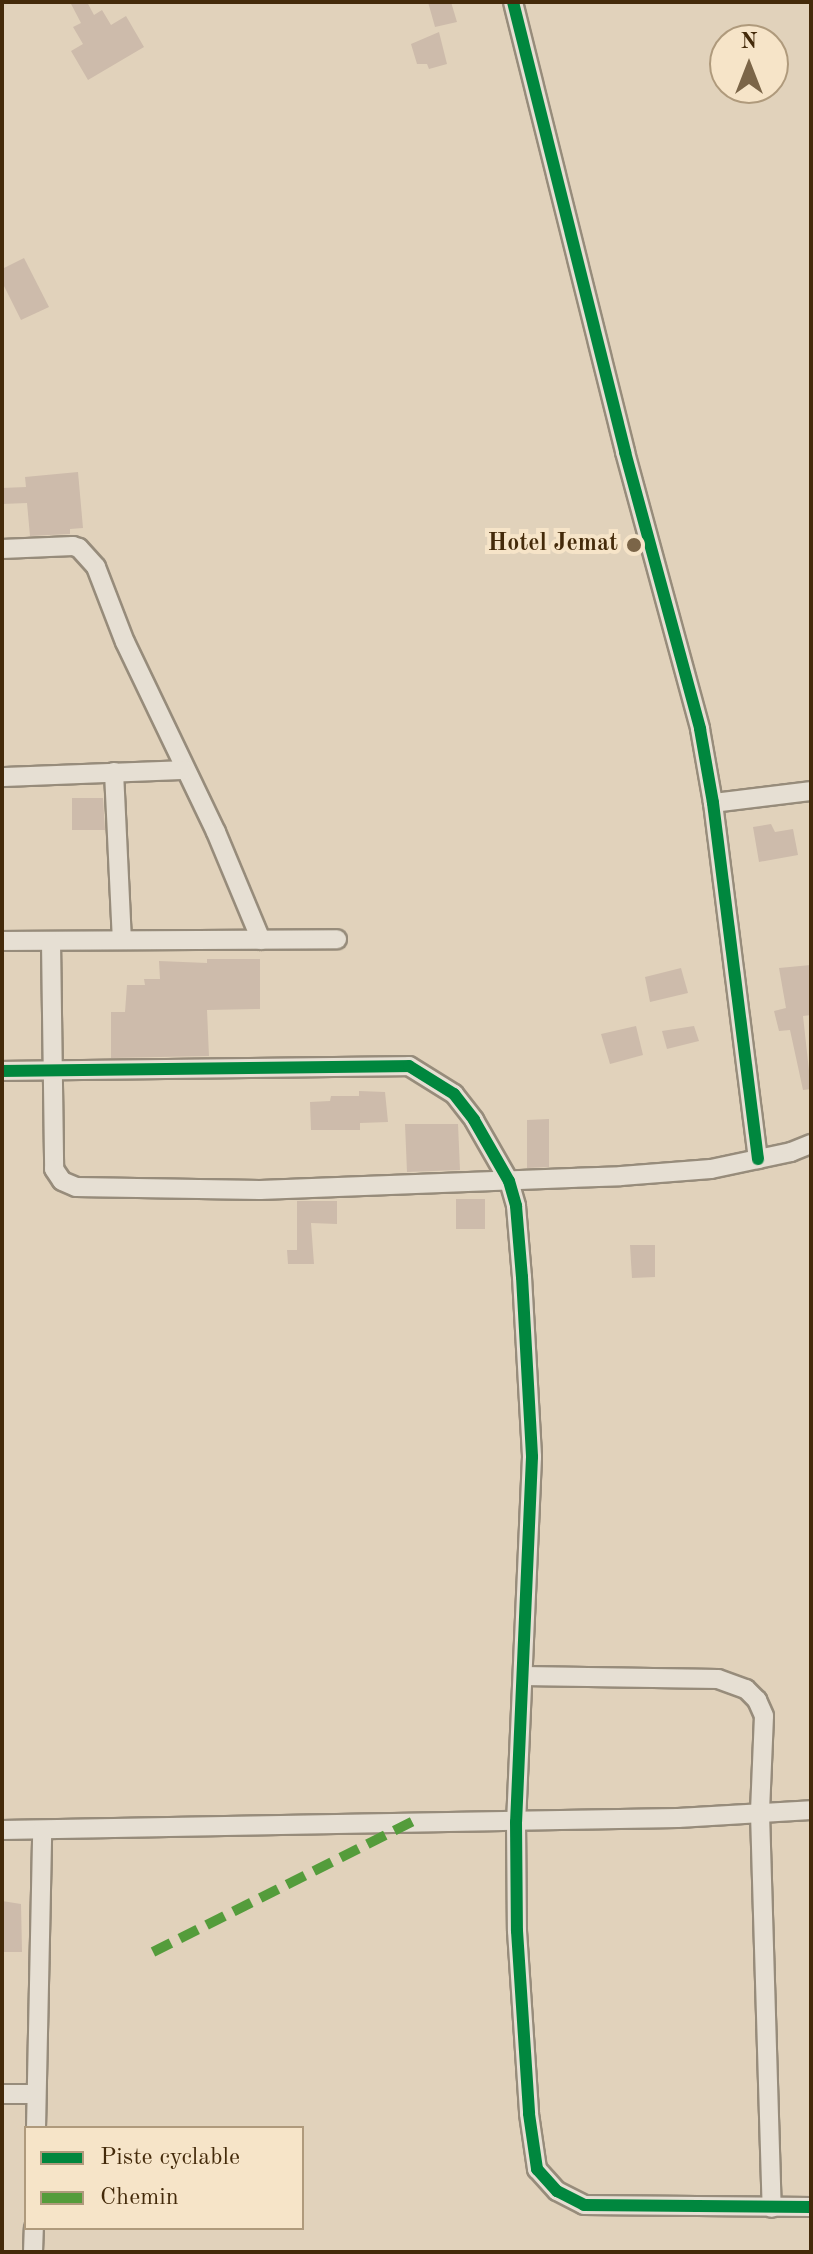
<!DOCTYPE html>
<html>
<head>
<meta charset="utf-8">
<style>
	body { margin:0 }
	#map { position:relative; width:813px; height:2254px; overflow:hidden; background:#e1d2bb; font-family:"Old Standard TT",serif }
	div>[style] { position:absolute }
	[style*='--x'] { left:calc(var(--x)*1px); top:calc(var(--y)*1px); width:calc(var(--w)*1px); rotate:calc(var(--a)*1deg) }
	.building>* { inset:0; background:#cdbbab }
	.roads { filter:drop-shadow(2px 0 #978c7b) drop-shadow(-2px 0 #978c7b) drop-shadow(0 2px #978c7b) drop-shadow(0 -2px #978c7b) }
	.minor>* { height:18px; margin:-9px; padding:0 9px; transform-origin:9px; border-radius:9px; background:#e6dfd3 }
	.quiet>* { height:10px; margin-top:-5px; transform-origin:0; background:repeating-linear-gradient(90deg,#549c3b 0 20px,transparent 0 30px) }
	.cycleway>* { height:12px; margin:-6px; padding:0 6px; transform-origin:6px; border-radius:6px; background:#00873e }
	.dots>* { width:22px; height:22px; translate:-50% -50%; box-sizing:border-box; border:4px solid #f6e4c8; border-radius:50% }
	span { translate:-50% -50%; white-space:nowrap; text-align:center; line-height:1.15; -webkit-text-stroke:8px #f6e4c8; paint-order:stroke }
	.poi-label { font-size:24px; color:#442a0a; font-weight:700 }
	.right { translate:-100% -50%; text-align:right }
	.frame { position:absolute; inset:0; border:4px solid #442a0a; pointer-events:none }
	.legend { position:absolute; left:24px; top:2126px; width:280px; height:104px; box-sizing:border-box; background:#f6e4c8; border:2px solid #af9a7c; margin:0; padding:10px 14px; list-style:none; font-size:24px; color:#442a0a }
	.legend li { display:flex; align-items:center; gap:16px; height:40px }
	.legend b { width:40px; border:2px solid #af9a7c }
	.north { position:absolute; left:709px; top:24px; width:80px; height:80px; box-sizing:border-box; background:#f6e4c8; border:2px solid #af9a7c; border-radius:50%; rotate:0deg; font-size:22px; font-weight:700; line-height:32px; text-align:center; color:#442a0a }
	.north::after { content:''; display:block; margin:auto; width:28px; height:36px; background:#7b6548; clip-path:polygon(50% 0,100% 100%,50% 72%,0 100%) }
</style>
</head>
<body>
<div id="map">
	<div class="building">
		<div style="clip-path:polygon(70px 2px,87px 2px,94px 15px,102px 10px,111px 25px,126px 16px,144px 47px,88px 80px,71px 51px,83px 44px,73px 27px,81px 23px)"></div>
		<div style="clip-path:polygon(428px 2px,451px 2px,457px 22px,435px 27px)"></div>
		<div style="clip-path:polygon(439px 32px,447px 64px,429px 69px,427px 64px,417px 64px,411px 44px)"></div>
		<div style="clip-path:polygon(24px 258px,49px 307px,21px 320px,2px 282px,2px 269px)"></div>
		<div style="clip-path:polygon(78px 472px,83px 528px,70px 529px,70px 534px,30px 536px,27px 503px,2px 504px,2px 488px,26px 487px,25px 477px)"></div>
		<div style="clip-path:polygon(72px 798px,103px 798px,105px 830px,72px 830px)"></div>
		<div style="clip-path:polygon(771px 824px,775px 832px,793px 829px,798px 855px,759px 862px,753px 827px)"></div>
		<div style="clip-path:polygon(207px 959px,260px 959px,260px 1009px,207px 1010px,209px 1056px,111px 1058px,111px 1012px,125px 1012px,127px 985px,145px 985px,144px 979px,160px 979px,159px 961px,207px 963px)"></div>
		<div style="clip-path:polygon(811px 965px,811px 1015px,803px 1016px,811px 1089px,803px 1090px,790px 1030px,779px 1031px,774px 1011px,786px 1008px,779px 968px)"></div>
		<div style="clip-path:polygon(681px 968px,688px 993px,650px 1002px,645px 977px)"></div>
		<div style="clip-path:polygon(636px 1026px,643px 1055px,610px 1064px,601px 1034px)"></div>
		<div style="clip-path:polygon(694px 1026px,699px 1041px,667px 1049px,662px 1031px)"></div>
		<div style="clip-path:polygon(359px 1091px,385px 1092px,388px 1122px,360px 1123px,360px 1130px,311px 1130px,310px 1102px,330px 1101px,331px 1096px,359px 1096px)"></div>
		<div style="clip-path:polygon(549px 1119px,549px 1167px,527px 1168px,527px 1120px)"></div>
		<div style="clip-path:polygon(405px 1124px,458px 1124px,460px 1170px,407px 1172px)"></div>
		<div style="clip-path:polygon(456px 1199px,485px 1199px,485px 1229px,456px 1229px)"></div>
		<div style="clip-path:polygon(297px 1201px,337px 1201px,337px 1224px,311px 1223px,314px 1264px,288px 1264px,287px 1250px,297px 1250px)"></div>
		<div style="clip-path:polygon(630px 1245px,655px 1245px,655px 1277px,632px 1278px)"></div>
		<div style="clip-path:polygon(2px 1901px,21px 1904px,22px 1952px,2px 1952px)"></div>
	</div>
	<div class="roads">
		<div class="minor">
			<div style="--x:513;--y:2;--w:464;--a:76"></div>
			<div style="--x:625;--y:452;--w:287;--a:74.8"></div>
			<div style="--x:700;--y:729;--w:75;--a:80"></div>
			<div style="--x:713;--y:803;--w:359;--a:82.8"></div>
			<div style="--x:2;--y:549;--w:71;--a:-2.4"></div>
			<div style="--x:73;--y:546;--w:6;--a:18"></div>
			<div style="--x:79;--y:548;--w:25;--a:48"></div>
			<div style="--x:96;--y:567;--w:80;--a:68.9"></div>
			<div style="--x:125;--y:642;--w:211;--a:64.4"></div>
			<div style="--x:216;--y:832;--w:117;--a:67.4"></div>
			<div style="--x:114;--y:772;--w:167;--a:87.3"></div>
			<div style="--x:2;--y:777;--w:183;--a:-2.2"></div>
			<div style="--x:713;--y:803;--w:99;--a:-7"></div>
			<div style="--x:2;--y:941;--w:335;--a:-0.3"></div>
			<div style="--x:51;--y:942;--w:227;--a:89.2"></div>
			<div style="--x:54;--y:1169;--w:14;--a:56"></div>
			<div style="--x:62;--y:1181;--w:15;--a:23"></div>
			<div style="--x:76;--y:1187;--w:184;--a:0.9"></div>
			<div style="--x:260;--y:1190;--w:361;--a:-2.2"></div>
			<div style="--x:621;--y:1176;--w:90;--a:-4.4"></div>
			<div style="--x:711;--y:1169;--w:82;--a:-12"></div>
			<div style="--x:791;--y:1152;--w:22;--a:-22"></div>
			<div style="--x:2;--y:1071;--w:407;--a:-0.7"></div>
			<div style="--x:409;--y:1066;--w:53;--a:31.9"></div>
			<div style="--x:454;--y:1094;--w:33;--a:52"></div>
			<div style="--x:474;--y:1120;--w:70;--a:60.2"></div>
			<div style="--x:509;--y:1181;--w:26;--a:74"></div>
			<div style="--x:516;--y:1206;--w:71;--a:85.2"></div>
			<div style="--x:522;--y:1277;--w:180;--a:86.8"></div>
			<div style="--x:532;--y:1457;--w:365;--a:92.5"></div>
			<div style="--x:516;--y:1822;--w:109;--a:89.5"></div>
			<div style="--x:517;--y:1931;--w:183;--a:86.2"></div>
			<div style="--x:529;--y:2114;--w:56;--a:81.7"></div>
			<div style="--x:537;--y:2169;--w:30;--a:48"></div>
			<div style="--x:557;--y:2191;--w:30;--a:27"></div>
			<div style="--x:584;--y:2205;--w:227;--a:0.5"></div>
			<div style="--x:523;--y:1676;--w:195;--a:0.9"></div>
			<div style="--x:718;--y:1679;--w:30;--a:20"></div>
			<div style="--x:746;--y:1689;--w:16;--a:45"></div>
			<div style="--x:757;--y:1700;--w:17;--a:66"></div>
			<div style="--x:764;--y:1716;--w:97;--a:92.4"></div>
			<div style="--x:760;--y:1813;--w:395;--a:88.3"></div>
			<div style="--x:2;--y:1830;--w:676;--a:-1.02"></div>
			<div style="--x:678;--y:1818;--w:133;--a:-3.4"></div>
			<div style="--x:2;--y:2094;--w:34;--a:0"></div>
			<div style="--x:36;--y:2128;--w:298;--a:-88.8"></div>
			<div style="--x:33;--y:2252;--w:24;--a:-88"></div>
		</div>
	</div>
	<div class="quiet">
		<div style="--x:153;--y:1952;--w:294;--a:-26.7"></div>
	</div>
	<div class="cycleway">
		<div style="--x:513;--y:2;--w:464;--a:76"></div>
		<div style="--x:625;--y:452;--w:287;--a:74.8"></div>
		<div style="--x:700;--y:729;--w:75;--a:80"></div>
		<div style="--x:713;--y:803;--w:359;--a:82.8"></div>
		<div style="--x:2;--y:1071;--w:407;--a:-0.7"></div>
		<div style="--x:409;--y:1066;--w:53;--a:31.9"></div>
		<div style="--x:454;--y:1094;--w:33;--a:52"></div>
		<div style="--x:474;--y:1120;--w:70;--a:60.2"></div>
		<div style="--x:509;--y:1181;--w:26;--a:74"></div>
		<div style="--x:516;--y:1206;--w:71;--a:85.2"></div>
		<div style="--x:522;--y:1277;--w:180;--a:86.8"></div>
		<div style="--x:532;--y:1457;--w:365;--a:92.5"></div>
		<div style="--x:516;--y:1822;--w:109;--a:89.5"></div>
		<div style="--x:517;--y:1931;--w:183;--a:86.2"></div>
		<div style="--x:529;--y:2114;--w:56;--a:81.7"></div>
		<div style="--x:537;--y:2169;--w:30;--a:48"></div>
		<div style="--x:557;--y:2191;--w:30;--a:27"></div>
		<div style="--x:584;--y:2205;--w:227;--a:0.5"></div>
	</div>
	<div class="dots">
		<div style="left:634px;top:545px;background:#7b6548"></div>
	</div>
	<div class="poi-label">
		<span class="right" style="left:618px;top:545px">Hotel Jemat</span>
	</div>
	<div class="frame"></div>
	<ul class="legend">
	<li><b style="height:10px;background:#00873e"></b>Piste cyclable</li>
	<li><b style="height:10px;background:#549c3b"></b>Chemin</li>
	</ul>
	<div class="north">N</div>
</div>
</body>
</html>
